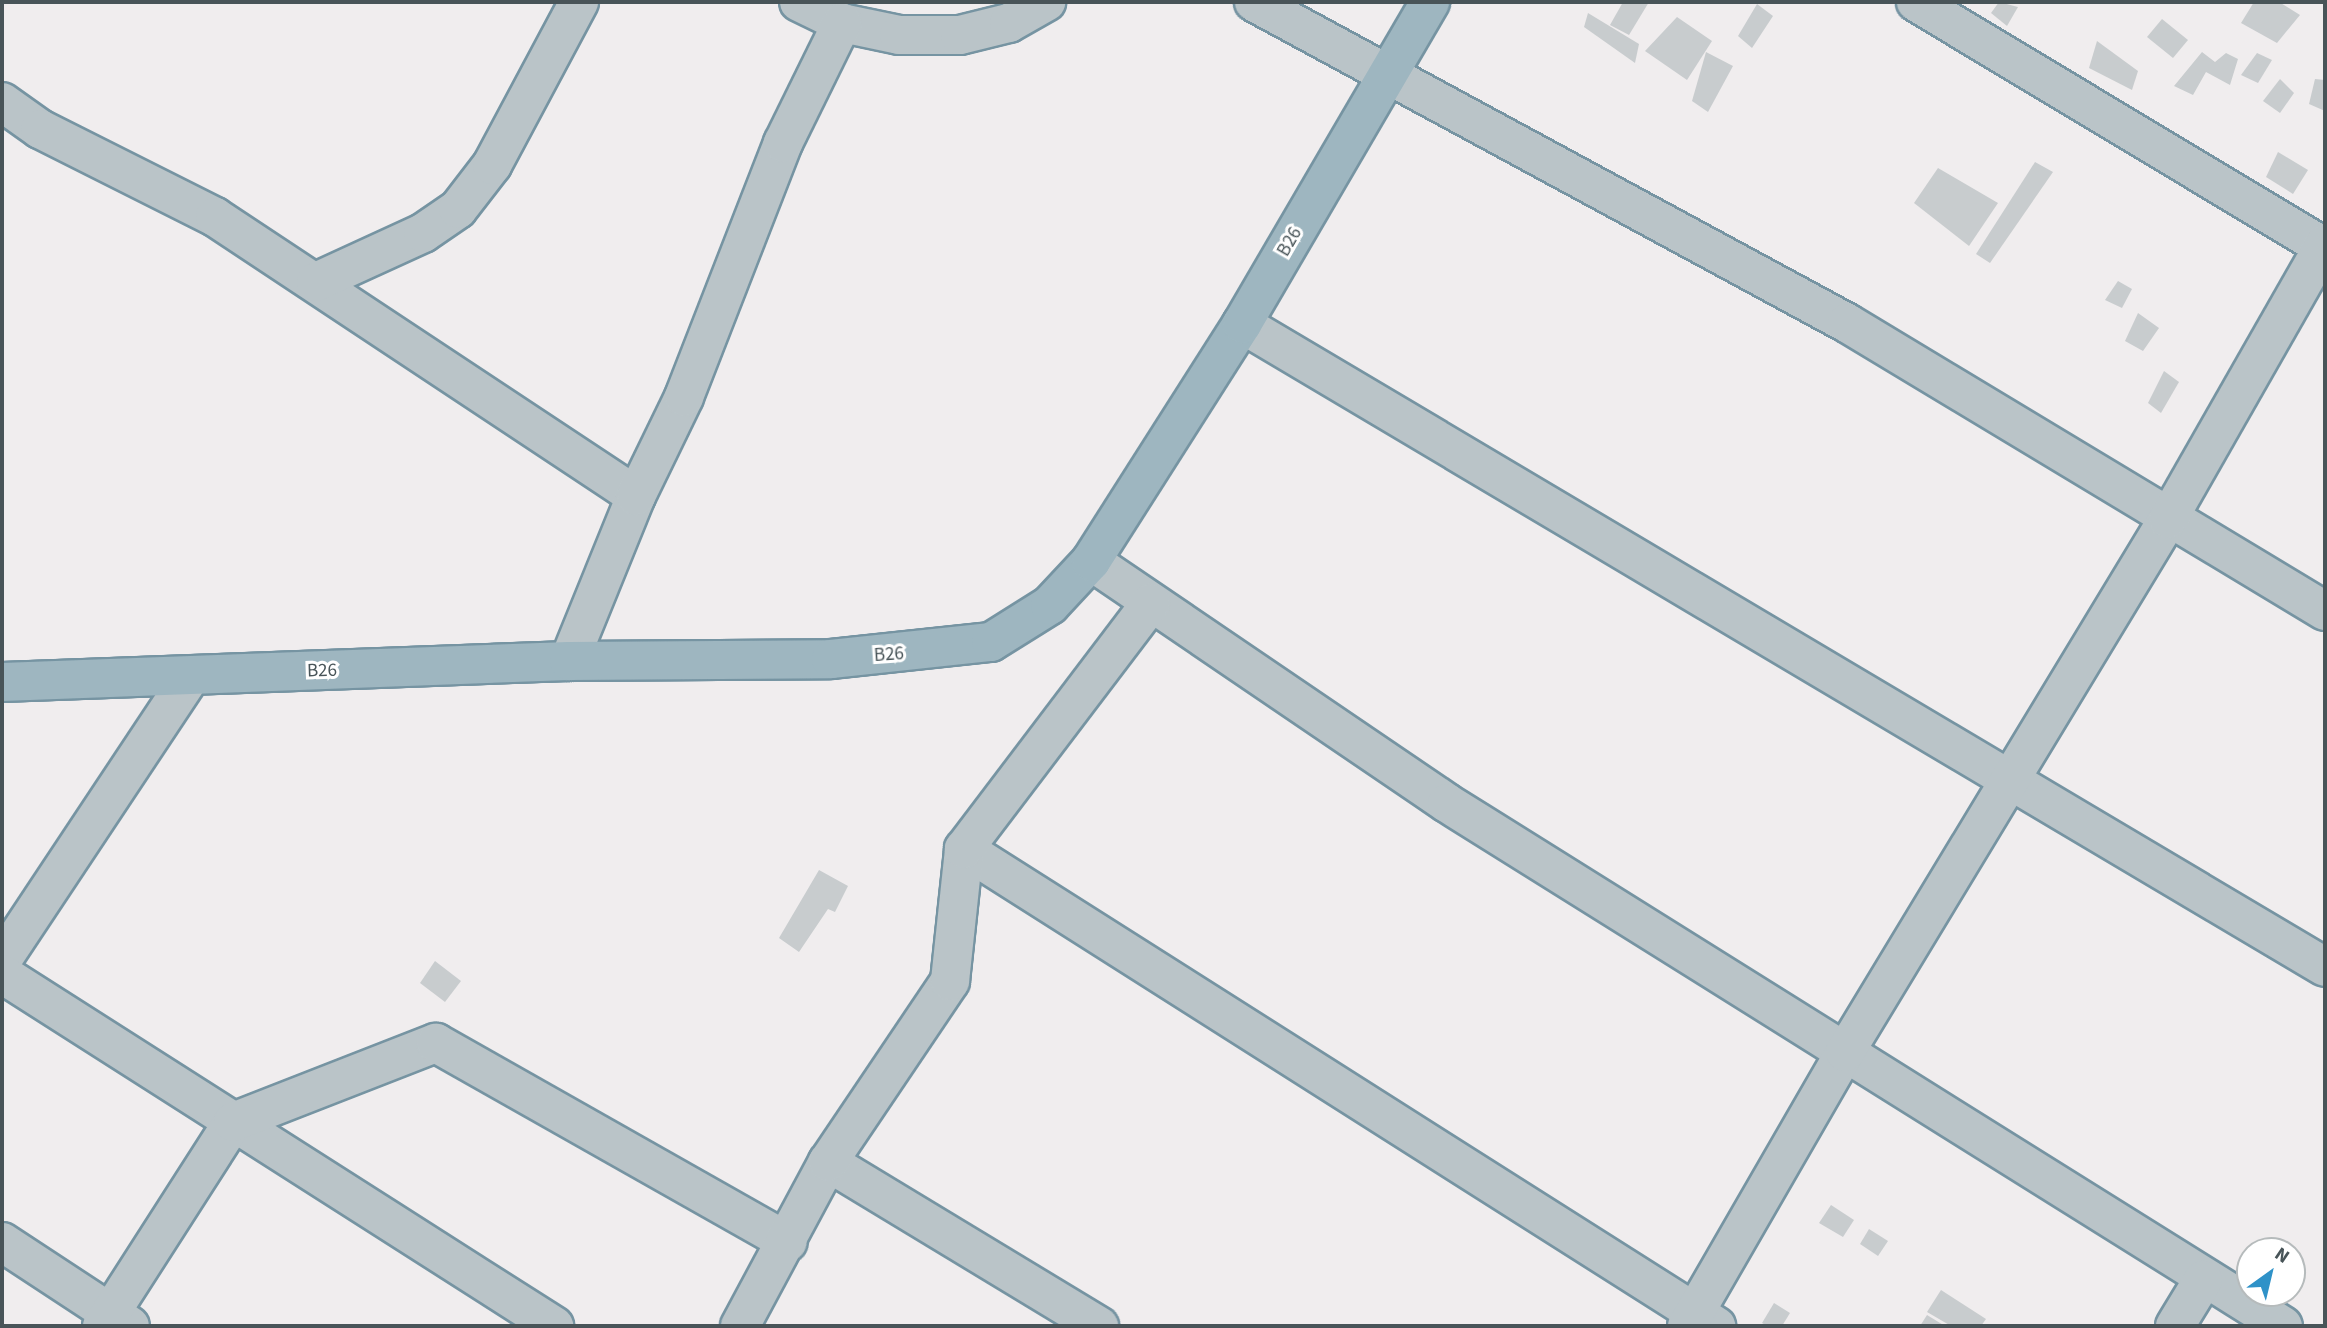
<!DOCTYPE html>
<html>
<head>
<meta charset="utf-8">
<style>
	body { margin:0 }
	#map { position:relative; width:2327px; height:1328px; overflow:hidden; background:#f0edee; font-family:"Source Sans 3",sans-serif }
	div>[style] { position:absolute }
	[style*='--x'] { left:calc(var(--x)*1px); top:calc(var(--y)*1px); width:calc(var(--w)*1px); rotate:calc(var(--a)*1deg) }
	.building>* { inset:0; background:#c8ccce }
	.roads { filter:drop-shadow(2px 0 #7694a2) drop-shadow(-2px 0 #7694a2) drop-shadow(0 2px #7694a2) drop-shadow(0 -2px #7694a2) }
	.minor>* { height:38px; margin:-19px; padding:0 19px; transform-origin:19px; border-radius:19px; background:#bac4c8 }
	.trunk>* { height:38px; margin:-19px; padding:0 19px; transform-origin:19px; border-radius:19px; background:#9eb6c0 }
	span { translate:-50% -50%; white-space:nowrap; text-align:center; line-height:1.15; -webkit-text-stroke:6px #fff; paint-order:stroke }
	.street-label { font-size:19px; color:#485458 }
	.frame { position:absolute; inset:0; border:4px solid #485458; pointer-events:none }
	.north { position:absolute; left:2236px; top:1237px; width:70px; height:70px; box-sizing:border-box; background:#fff; border:2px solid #b6bbbc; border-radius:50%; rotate:34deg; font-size:19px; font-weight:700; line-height:28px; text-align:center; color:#485458 }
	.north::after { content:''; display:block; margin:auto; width:24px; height:32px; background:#2f92c8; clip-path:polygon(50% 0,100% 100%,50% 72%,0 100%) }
</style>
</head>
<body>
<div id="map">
	<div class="building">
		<div style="clip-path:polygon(1623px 2px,1649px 2px,1629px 35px,1610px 25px)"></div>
		<div style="clip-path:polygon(1999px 2px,2018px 7px,2007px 26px,1991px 13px)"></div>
		<div style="clip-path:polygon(2254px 2px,2279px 2px,2300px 15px,2277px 43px,2241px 23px)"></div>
		<div style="clip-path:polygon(1757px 4px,1773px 16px,1752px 48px,1738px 36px)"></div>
		<div style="clip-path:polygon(1588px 13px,1639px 44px,1635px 63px,1584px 27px)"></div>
		<div style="clip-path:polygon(1677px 17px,1712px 41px,1687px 80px,1645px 51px)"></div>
		<div style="clip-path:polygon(2162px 19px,2188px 40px,2173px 58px,2147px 37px)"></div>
		<div style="clip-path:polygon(2097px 41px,2138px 71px,2132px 90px,2089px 68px)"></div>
		<div style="clip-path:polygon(1706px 52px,1733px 66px,1708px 112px,1692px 101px)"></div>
		<div style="clip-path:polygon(2202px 52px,2215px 62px,2226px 53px,2238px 59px,2230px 85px,2206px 72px,2193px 95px,2174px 86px)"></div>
		<div style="clip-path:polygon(2257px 53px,2272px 60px,2258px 83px,2241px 75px)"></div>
		<div style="clip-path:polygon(2280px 79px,2294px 93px,2280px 113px,2263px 101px)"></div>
		<div style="clip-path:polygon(2315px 79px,2325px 80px,2325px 111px,2309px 104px)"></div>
		<div style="clip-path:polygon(2278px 152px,2308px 170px,2293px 194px,2266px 177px)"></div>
		<div style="clip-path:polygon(2035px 162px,2053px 172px,1990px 263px,1976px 254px)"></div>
		<div style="clip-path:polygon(1938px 168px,1998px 203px,1969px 246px,1914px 203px)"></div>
		<div style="clip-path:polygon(2118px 281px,2132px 289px,2122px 308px,2105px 300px)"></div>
		<div style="clip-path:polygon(2138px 313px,2159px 328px,2143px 351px,2125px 341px)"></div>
		<div style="clip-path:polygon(2164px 371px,2179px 382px,2161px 413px,2148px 403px)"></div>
		<div style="clip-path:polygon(819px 870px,848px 886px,835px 912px,828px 909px,799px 952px,779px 938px)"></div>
		<div style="clip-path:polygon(435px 961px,461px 981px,445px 1002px,420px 983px)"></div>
		<div style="clip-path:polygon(1831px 1205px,1854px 1220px,1843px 1237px,1819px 1223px)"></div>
		<div style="clip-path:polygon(1869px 1229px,1888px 1241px,1878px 1256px,1860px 1244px)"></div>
		<div style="clip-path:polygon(1941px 1290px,1986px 1319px,1981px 1326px,1951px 1326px,1927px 1312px)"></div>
		<div style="clip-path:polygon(1774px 1303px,1790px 1313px,1782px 1326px,1767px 1326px,1762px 1323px)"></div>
		<div style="clip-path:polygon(1927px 1315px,1945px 1326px,1920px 1326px)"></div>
	</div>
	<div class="roads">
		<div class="minor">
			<div style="--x:799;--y:2;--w:48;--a:26"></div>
			<div style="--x:842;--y:23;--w:58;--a:11.9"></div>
			<div style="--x:899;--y:35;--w:61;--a:0"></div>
			<div style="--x:960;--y:35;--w:50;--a:-13.8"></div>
			<div style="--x:1009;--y:23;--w:43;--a:-29.6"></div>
			<div style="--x:1254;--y:2;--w:674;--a:28.43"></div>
			<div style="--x:1847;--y:323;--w:558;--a:31.07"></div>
			<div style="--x:1916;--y:2;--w:477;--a:31"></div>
			<div style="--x:2;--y:102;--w:47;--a:35.4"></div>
			<div style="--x:40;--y:129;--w:196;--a:26.7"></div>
			<div style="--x:215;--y:217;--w:505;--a:33.53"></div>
			<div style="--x:316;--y:282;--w:118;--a:-24.6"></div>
			<div style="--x:423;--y:233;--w:42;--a:-34.4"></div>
			<div style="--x:458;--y:209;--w:56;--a:-52.3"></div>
			<div style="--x:492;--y:165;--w:185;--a:-61.9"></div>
			<div style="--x:1242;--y:324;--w:1259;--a:30.7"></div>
			<div style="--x:1091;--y:561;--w:430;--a:34.2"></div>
			<div style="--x:1447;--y:803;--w:986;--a:32.03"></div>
			<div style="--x:569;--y:661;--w:178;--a:-67.9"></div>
			<div style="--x:636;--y:496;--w:110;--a:-64.1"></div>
			<div style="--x:684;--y:397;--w:273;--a:-68.7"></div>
			<div style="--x:783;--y:143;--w:134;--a:-63.8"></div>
			<div style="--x:964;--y:849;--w:891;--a:32.39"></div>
			<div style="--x:2;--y:960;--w:341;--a:-56.4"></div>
			<div style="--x:2;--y:974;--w:655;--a:32.52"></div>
			<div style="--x:828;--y:1162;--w:317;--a:31.2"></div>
			<div style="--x:2;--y:1242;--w:153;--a:33.3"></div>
			<div style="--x:102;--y:1326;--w:242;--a:-57.3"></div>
			<div style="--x:233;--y:1122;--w:218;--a:-21.3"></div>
			<div style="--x:436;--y:1043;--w:404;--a:29.5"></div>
			<div style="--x:740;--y:1326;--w:186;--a:-61.8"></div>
			<div style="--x:828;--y:1162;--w:218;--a:-56"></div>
			<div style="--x:950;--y:981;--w:133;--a:-83.9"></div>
			<div style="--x:964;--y:849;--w:309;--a:-52.8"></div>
			<div style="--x:1687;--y:1326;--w:316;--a:-60"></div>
			<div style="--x:1845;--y:1052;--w:623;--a:-58.78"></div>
			<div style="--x:2168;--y:519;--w:317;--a:-60.3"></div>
			<div style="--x:2175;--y:1326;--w:54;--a:-58.7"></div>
		</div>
		<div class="trunk">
			<div style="--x:2;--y:682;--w:567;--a:-2.12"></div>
			<div style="--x:569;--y:661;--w:262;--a:-0.4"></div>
			<div style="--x:831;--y:659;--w:161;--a:-6.1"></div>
			<div style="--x:991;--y:642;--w:70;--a:-32.1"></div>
			<div style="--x:1050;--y:605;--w:60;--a:-47"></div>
			<div style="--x:1091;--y:561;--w:281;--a:-57.5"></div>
			<div style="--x:1242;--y:324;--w:373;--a:-59.7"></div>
		</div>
	</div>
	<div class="street-label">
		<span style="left:1290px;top:242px;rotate:-60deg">B26</span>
		<span style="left:889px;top:655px;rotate:-4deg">B26</span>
		<span style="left:322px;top:671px;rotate:-2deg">B26</span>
	</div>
	<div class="frame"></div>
	<div class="north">N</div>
</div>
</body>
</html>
